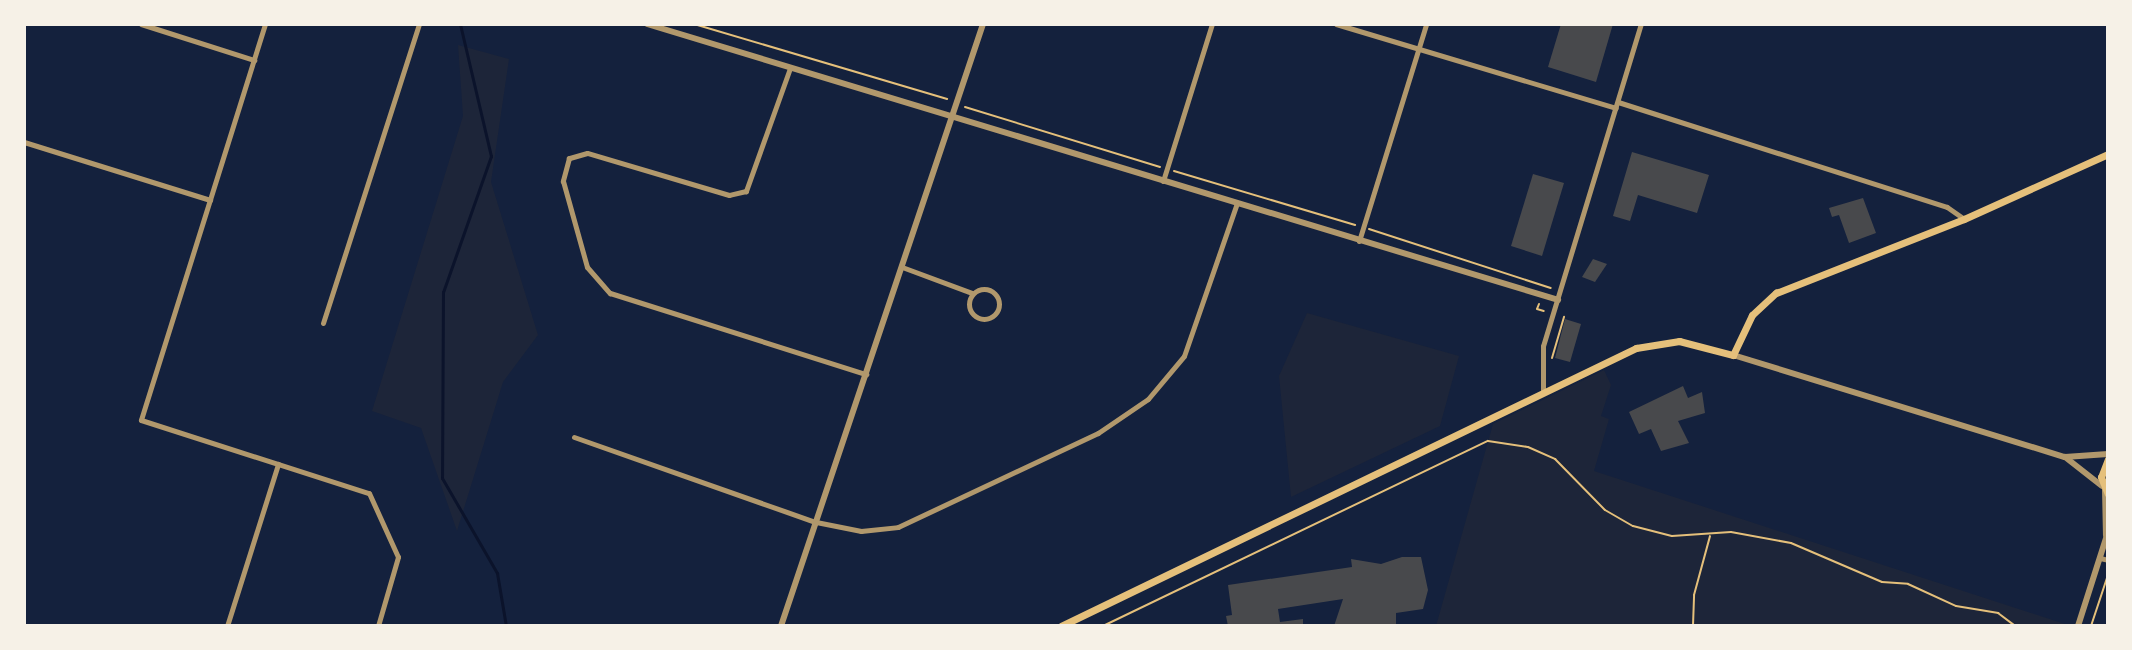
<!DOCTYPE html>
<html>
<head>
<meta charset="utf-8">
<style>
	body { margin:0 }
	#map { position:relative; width:2132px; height:650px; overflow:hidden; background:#14213d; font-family:"Source Sans 3",sans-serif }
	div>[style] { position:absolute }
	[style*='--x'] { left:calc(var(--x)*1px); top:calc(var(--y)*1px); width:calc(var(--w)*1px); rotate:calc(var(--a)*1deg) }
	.green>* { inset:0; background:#1d2539 }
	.stream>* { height:3px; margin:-1.5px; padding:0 1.5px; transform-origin:1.5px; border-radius:1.5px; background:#0b132b }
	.building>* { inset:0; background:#48494c }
	.path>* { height:2px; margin:-1px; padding:0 1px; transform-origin:1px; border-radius:1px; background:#e5c07b }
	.minor>* { height:5px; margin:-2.5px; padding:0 2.5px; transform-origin:2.5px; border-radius:2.5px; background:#b1986c }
	.minor>.ring { margin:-2.5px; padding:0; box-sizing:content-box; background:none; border:5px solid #b1986c; border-radius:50% }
	.tertiary>* { height:6px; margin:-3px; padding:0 3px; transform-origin:3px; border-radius:3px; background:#b1986c }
	.secondary>* { height:7px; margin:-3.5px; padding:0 3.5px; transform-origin:3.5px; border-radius:3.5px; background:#e5c07b }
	span { translate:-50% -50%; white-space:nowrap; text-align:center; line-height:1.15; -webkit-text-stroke:8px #f6f1e7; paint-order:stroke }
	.frame { position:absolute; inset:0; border:26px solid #f6f1e7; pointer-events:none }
</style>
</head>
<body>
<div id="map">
	<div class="green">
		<div style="clip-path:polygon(458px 45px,509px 59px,491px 182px,538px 335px,503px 382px,457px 531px,421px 428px,372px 411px,463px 116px)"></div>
		<div style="clip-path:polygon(1307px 313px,1459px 356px,1440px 426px,1291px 497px,1279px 376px)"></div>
		<div style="clip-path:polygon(1604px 370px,1611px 385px,1601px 416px,1609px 419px,1594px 471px,2071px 626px,1436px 626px,1493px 424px)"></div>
	</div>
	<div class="stream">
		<div style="--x:460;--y:24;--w:136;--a:76.8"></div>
		<div style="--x:491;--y:156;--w:144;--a:109.4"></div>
		<div style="--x:443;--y:292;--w:186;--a:90.3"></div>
		<div style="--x:442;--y:478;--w:110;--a:59.9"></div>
		<div style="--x:497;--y:573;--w:54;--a:80.4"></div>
	</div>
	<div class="building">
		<div style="clip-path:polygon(1561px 24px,1613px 24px,1596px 82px,1548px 67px)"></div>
		<div style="clip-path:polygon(1632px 152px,1709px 175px,1697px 213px,1638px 195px,1630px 221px,1613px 216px)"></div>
		<div style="clip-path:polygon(1533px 174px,1564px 183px,1542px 256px,1511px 246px)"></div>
		<div style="clip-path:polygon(1863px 198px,1876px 233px,1849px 243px,1839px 215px,1832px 217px,1829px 208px)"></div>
		<div style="clip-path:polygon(1593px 259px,1607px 264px,1595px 282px,1582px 277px)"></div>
		<div style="clip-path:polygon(1565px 319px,1581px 324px,1570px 362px,1555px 358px)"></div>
		<div style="clip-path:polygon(1683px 386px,1688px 398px,1702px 392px,1705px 413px,1678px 421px,1689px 443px,1661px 451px,1651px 429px,1639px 434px,1629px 412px)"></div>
		<div style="clip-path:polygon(1402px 557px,1421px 557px,1428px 590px,1423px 609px,1396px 613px,1396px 626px,1334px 626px,1343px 599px,1278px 609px,1280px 622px,1303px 619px,1303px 626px,1228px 626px,1226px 616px,1232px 615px,1228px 585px,1352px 567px,1351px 559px,1381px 564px)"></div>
	</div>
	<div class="path">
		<div style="--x:694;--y:24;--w:264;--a:16.5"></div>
		<div style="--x:965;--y:107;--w:204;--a:17.1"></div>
		<div style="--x:1174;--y:171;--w:189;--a:16.6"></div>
		<div style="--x:1369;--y:229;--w:191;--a:18"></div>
		<div style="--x:1539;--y:304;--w:5;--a:112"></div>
		<div style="--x:1537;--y:309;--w:7;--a:16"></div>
		<div style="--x:1552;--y:358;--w:43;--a:-73.7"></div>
		<div style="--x:1103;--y:626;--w:427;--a:-25.7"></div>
		<div style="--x:1488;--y:441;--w:40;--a:8.5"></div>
		<div style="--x:1528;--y:447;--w:30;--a:24"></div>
		<div style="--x:1555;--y:459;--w:71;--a:45.6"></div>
		<div style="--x:1605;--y:510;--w:32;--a:30"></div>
		<div style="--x:1633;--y:526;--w:40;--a:14.4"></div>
		<div style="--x:1672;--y:536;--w:59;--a:-3.9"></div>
		<div style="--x:1731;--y:532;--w:61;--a:10.4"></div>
		<div style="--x:1791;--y:543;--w:99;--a:23.2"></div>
		<div style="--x:1882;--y:582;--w:26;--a:4"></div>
		<div style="--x:1908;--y:584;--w:53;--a:24.6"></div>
		<div style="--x:1956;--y:606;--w:43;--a:9.5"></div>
		<div style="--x:1998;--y:613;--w:21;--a:37"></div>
		<div style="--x:1693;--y:626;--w:31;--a:-88"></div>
		<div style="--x:1694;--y:595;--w:61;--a:-74.8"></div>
		<div style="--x:2091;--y:626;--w:54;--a:-71.6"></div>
	</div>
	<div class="minor">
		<div style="--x:141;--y:24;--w:119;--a:17.7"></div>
		<div style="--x:265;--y:24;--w:415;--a:107.4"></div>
		<div style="--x:141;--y:420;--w:239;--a:17.8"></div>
		<div style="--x:369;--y:493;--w:70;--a:65.6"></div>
		<div style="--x:398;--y:557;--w:72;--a:106.2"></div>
		<div style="--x:1336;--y:24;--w:292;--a:16.7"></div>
		<div style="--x:790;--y:68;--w:131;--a:109.7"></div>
		<div style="--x:746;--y:191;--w:17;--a:167"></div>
		<div style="--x:729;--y:195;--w:148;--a:-163.5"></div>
		<div style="--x:587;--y:153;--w:19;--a:164"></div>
		<div style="--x:569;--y:158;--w:24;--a:105"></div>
		<div style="--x:563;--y:181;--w:89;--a:74.4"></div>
		<div style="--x:587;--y:267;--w:35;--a:49"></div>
		<div style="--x:610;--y:293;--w:269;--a:17.6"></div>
		<div style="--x:1618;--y:102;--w:345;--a:17.7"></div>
		<div style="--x:1947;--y:207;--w:21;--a:35"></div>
		<div style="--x:24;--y:142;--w:195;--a:17.3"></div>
		<div style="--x:1163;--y:181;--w:164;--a:-72.7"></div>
		<div style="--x:1359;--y:241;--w:227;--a:-72.8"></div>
		<div style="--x:902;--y:267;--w:75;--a:20.4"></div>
		<div class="ring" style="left:969px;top:289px;width:25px;height:25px"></div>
		<div style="--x:323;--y:323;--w:314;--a:-72.2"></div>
		<div style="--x:1543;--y:392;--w:46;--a:-90"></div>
		<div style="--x:1543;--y:346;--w:337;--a:-73.1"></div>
		<div style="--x:574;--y:437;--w:256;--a:19.4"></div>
		<div style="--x:816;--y:522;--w:46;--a:11.3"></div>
		<div style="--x:861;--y:531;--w:37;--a:-6"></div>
		<div style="--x:898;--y:527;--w:221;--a:-25.2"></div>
		<div style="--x:1098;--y:433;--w:60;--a:-34.2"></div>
		<div style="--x:1148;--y:399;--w:56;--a:-50.1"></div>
		<div style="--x:1184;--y:356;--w:162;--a:-70.9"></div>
		<div style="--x:2100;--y:558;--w:8;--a:14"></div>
		<div style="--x:227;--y:626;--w:170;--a:-72.5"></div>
	</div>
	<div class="tertiary">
		<div style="--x:647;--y:24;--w:952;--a:16.85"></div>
		<div style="--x:1733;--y:355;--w:347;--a:17.1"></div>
		<div style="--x:2065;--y:457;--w:47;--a:38.1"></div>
		<div style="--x:2065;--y:457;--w:43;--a:-4"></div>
		<div style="--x:2105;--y:489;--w:46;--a:88.8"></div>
		<div style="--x:781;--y:626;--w:635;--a:-71.45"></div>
		<div style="--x:2078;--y:626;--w:99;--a:-72.3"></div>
	</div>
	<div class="secondary">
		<div style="--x:2108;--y:459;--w:19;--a:111"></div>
		<div style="--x:2101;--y:477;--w:18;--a:68"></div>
		<div style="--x:1061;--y:626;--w:639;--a:-25.8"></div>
		<div style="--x:1636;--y:348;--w:44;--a:-9.2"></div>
		<div style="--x:1679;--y:341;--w:56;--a:14.5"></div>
		<div style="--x:1733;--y:355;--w:44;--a:-64.6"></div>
		<div style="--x:1752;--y:315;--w:33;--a:-43"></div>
		<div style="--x:1776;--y:293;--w:202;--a:-21.5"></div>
		<div style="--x:1964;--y:219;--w:158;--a:-24.3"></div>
	</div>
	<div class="frame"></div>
</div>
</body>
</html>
